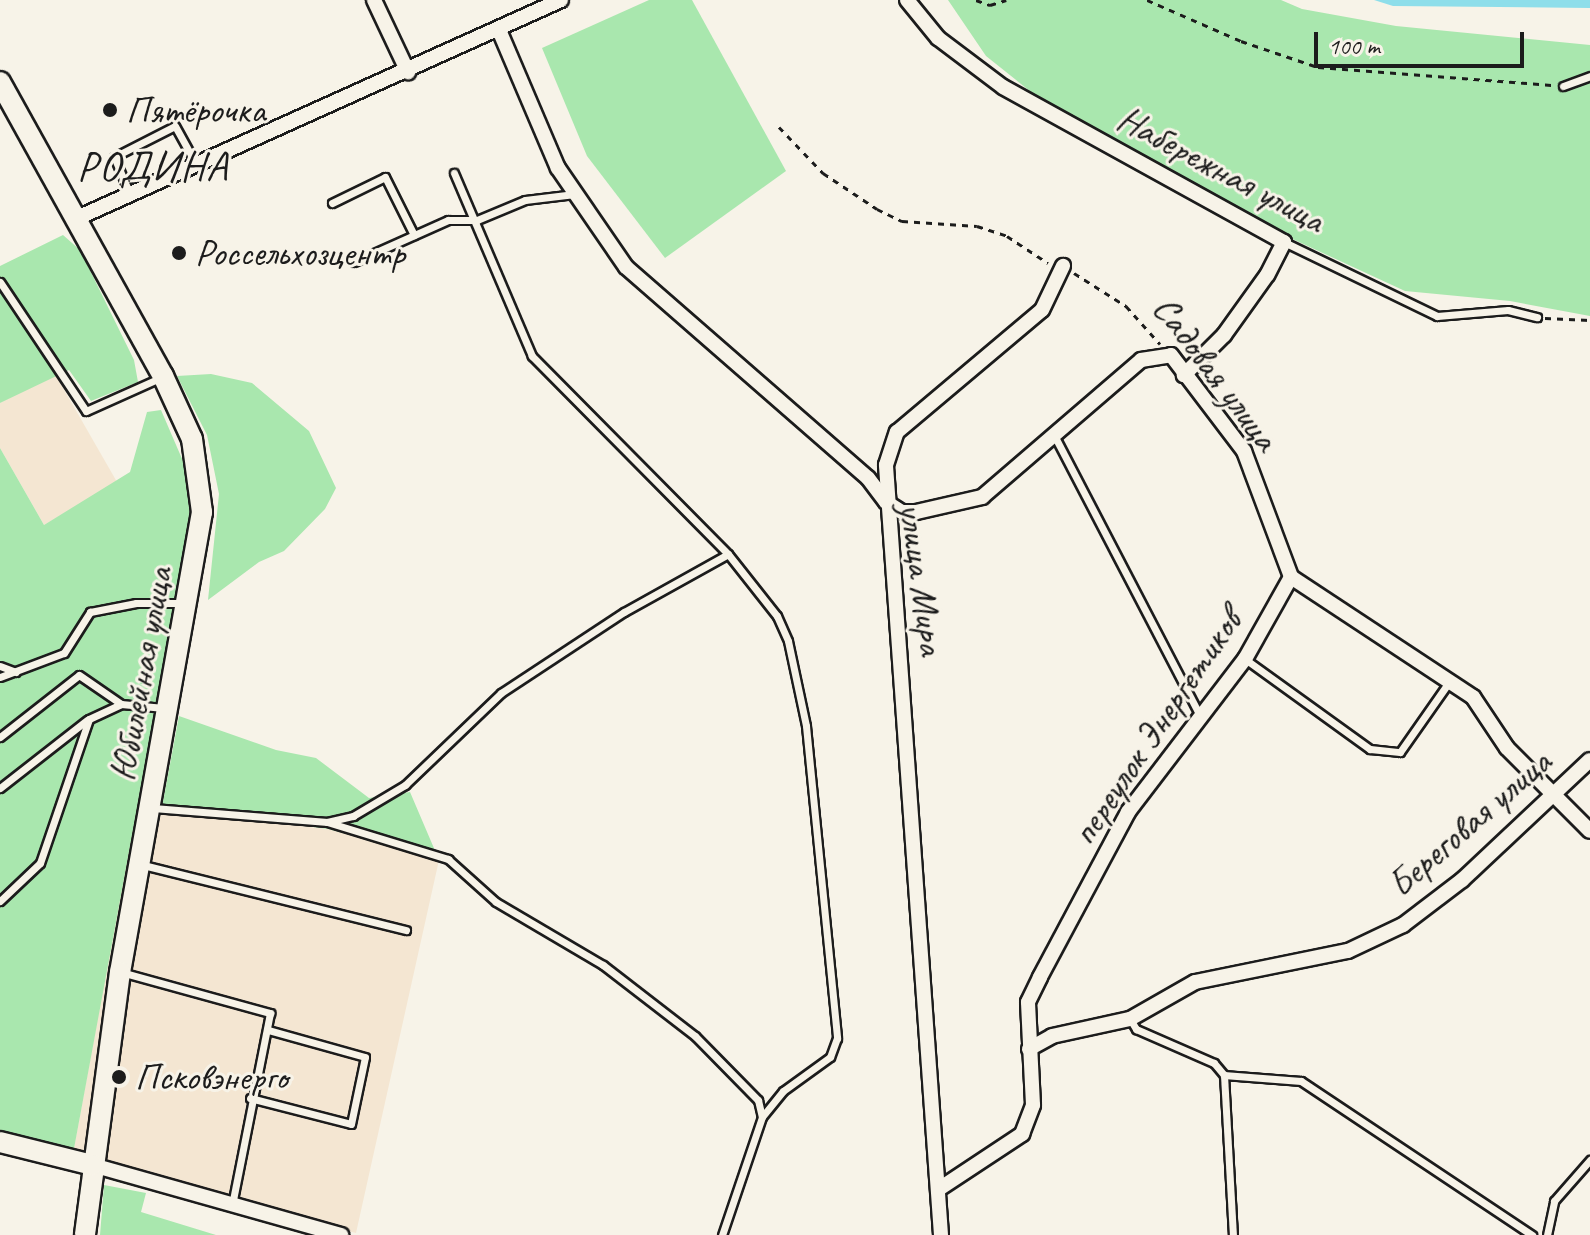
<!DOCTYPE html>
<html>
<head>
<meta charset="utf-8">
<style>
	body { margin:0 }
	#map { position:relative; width:1590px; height:1235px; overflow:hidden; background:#f7f3e8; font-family:Caveat,sans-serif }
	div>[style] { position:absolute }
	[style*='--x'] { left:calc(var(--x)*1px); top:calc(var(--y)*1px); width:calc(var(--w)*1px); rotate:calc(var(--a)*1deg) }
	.built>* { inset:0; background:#f4e6d2 }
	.green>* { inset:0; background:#a9e7ae }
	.water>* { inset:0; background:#8edeea }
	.path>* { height:3px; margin-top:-1.5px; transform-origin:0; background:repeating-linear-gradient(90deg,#1c1c1c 0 6px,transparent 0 12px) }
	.roads { filter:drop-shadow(2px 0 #1c1c1c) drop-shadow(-2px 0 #1c1c1c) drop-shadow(0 2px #1c1c1c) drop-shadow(0 -2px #1c1c1c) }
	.lane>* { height:7px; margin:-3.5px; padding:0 3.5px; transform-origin:3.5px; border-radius:3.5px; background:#f7f3e8 }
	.street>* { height:14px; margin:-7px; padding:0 7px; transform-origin:7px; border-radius:7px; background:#f7f3e8 }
	.secondary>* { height:20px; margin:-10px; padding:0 10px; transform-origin:10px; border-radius:10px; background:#f7f3e8 }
	.dots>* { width:22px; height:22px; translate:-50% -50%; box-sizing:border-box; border:4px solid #f7f3e8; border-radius:50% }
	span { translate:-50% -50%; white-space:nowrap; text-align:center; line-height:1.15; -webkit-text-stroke:6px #f7f3e8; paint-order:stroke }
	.poi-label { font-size:38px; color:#1c1c1c }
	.left { translate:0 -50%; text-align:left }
	.street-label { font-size:38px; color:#1c1c1c }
	.quarter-label { font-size:42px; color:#1c1c1c; letter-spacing:2px }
	.scale { position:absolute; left:1314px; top:32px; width:210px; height:36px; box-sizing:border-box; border:4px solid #1c1c1c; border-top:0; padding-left:10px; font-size:24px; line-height:28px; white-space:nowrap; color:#1c1c1c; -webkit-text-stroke:6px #f7f3e8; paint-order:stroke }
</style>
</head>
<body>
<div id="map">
	<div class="built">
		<div style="clip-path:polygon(55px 374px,117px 482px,44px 525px,0 448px,0 403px)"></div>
		<div style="clip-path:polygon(137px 801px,198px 815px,328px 829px,439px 860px,356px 1233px,73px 1154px)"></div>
	</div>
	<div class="green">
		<div style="clip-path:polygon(649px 0,692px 0,786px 171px,665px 258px,587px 156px,542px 48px)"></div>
		<div style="clip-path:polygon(948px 0,1281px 0,1302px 9px,1396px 26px,1590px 45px,1590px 316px,1510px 301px,1405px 291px,1273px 230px,1036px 96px,986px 56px)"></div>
		<div style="clip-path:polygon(63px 235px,80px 250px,134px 360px,138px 382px,91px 401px,69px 370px,0 403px,0 266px)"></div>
		<div style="clip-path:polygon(211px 374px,252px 383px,309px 431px,336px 488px,325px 509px,284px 551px,259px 562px,208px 600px,219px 494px,207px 435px,177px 376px)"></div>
		<div style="clip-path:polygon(161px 410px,192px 482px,192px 512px,73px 1154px,0 1133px,0 448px,44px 525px,130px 472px,147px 412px)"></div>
		<div style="clip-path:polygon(179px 716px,276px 750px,316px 758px,369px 798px,410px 792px,439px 860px,328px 829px,162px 807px)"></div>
		<div style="clip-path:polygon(104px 1185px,146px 1193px,141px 1212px,216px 1235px,100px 1235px)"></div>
	</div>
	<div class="water">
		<div style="clip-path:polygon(1374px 0,1590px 0,1590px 8px,1393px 6px)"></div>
	</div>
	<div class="path">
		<div style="--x:976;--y:0;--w:15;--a:20"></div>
		<div style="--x:990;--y:5;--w:17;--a:-17"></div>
		<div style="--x:1147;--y:0;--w:103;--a:23.6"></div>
		<div style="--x:1241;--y:41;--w:81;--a:18.7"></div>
		<div style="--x:1318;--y:67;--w:237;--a:4.4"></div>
		<div style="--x:779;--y:127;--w:64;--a:46.3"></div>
		<div style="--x:823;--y:173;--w:65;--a:33.7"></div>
		<div style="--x:877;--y:209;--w:28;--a:26"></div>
		<div style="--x:902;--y:221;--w:75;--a:3.8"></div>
		<div style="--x:977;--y:226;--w:32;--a:18"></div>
		<div style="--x:1007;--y:236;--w:49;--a:33.4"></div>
		<div style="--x:1074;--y:273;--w:62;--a:32.4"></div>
		<div style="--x:1126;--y:306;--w:51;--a:48.2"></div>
		<div style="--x:1545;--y:318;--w:45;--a:2.5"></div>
	</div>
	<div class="roads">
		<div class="lane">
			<div style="--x:1563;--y:86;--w:29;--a:-20"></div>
			<div style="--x:129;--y:192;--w:38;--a:-113"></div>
			<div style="--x:114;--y:157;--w:68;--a:-26.9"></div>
			<div style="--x:175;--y:126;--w:43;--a:61.1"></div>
			<div style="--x:332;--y:203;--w:59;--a:-26.1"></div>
			<div style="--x:385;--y:177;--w:65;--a:63.4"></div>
			<div style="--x:1284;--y:242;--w:170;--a:25.8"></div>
			<div style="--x:1437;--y:316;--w:71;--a:-4.8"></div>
			<div style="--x:1508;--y:310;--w:30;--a:14"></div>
			<div style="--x:354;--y:262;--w:103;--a:-24.1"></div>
			<div style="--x:448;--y:220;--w:29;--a:0"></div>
			<div style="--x:477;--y:220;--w:52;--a:-22.6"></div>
			<div style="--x:525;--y:200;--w:50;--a:-6.8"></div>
			<div style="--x:0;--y:282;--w:155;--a:56.3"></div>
			<div style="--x:86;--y:411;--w:83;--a:-24.1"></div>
			<div style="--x:1055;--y:437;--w:317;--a:62.5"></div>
			<div style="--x:728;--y:554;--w:79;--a:51.7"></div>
			<div style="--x:777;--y:616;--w:27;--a:66"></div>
			<div style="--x:788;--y:641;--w:87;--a:78"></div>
			<div style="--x:806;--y:726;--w:314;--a:84.3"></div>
			<div style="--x:837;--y:1038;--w:20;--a:110"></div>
			<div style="--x:830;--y:1057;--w:58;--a:144.1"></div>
			<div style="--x:783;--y:1091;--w:33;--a:129"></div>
			<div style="--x:1245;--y:659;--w:154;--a:35.8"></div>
			<div style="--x:1370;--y:749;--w:30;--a:6"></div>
			<div style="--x:1400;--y:752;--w:85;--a:-55"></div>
			<div style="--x:0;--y:666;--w:17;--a:21"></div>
			<div style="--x:0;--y:677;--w:68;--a:-20.6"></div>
			<div style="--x:64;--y:653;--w:49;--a:-57.6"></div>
			<div style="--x:90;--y:612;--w:47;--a:-11.1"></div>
			<div style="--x:136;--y:603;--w:46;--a:0"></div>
			<div style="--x:0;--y:737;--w:100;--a:-38.1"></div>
			<div style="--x:79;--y:675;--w:51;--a:34.6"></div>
			<div style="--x:0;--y:788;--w:110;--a:-38"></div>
			<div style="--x:153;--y:808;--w:175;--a:4.6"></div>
			<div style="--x:327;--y:822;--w:27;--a:-13"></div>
			<div style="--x:353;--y:816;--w:61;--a:-30.8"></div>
			<div style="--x:405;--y:785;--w:133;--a:-43.8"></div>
			<div style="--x:501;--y:693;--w:147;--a:-33.4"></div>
			<div style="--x:624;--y:612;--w:119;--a:-29.1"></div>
			<div style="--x:728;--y:554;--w:279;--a:-134.7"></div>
			<div style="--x:532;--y:356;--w:199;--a:-113.1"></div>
			<div style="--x:327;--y:822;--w:127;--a:17"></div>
			<div style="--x:448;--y:859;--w:64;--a:41.9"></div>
			<div style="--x:496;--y:902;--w:124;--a:30.5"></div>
			<div style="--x:603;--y:965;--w:116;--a:37.7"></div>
			<div style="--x:695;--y:1036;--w:90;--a:45.5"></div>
			<div style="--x:758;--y:1100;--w:17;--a:77"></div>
			<div style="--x:762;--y:1117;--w:125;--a:108.7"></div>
			<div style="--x:143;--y:865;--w:271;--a:13.9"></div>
			<div style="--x:0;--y:901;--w:55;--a:-43.5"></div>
			<div style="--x:40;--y:863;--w:152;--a:-71.2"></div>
			<div style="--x:89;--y:719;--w:35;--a:-25"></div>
			<div style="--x:121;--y:704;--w:43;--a:5.3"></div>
			<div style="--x:121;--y:972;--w:155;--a:15.4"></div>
			<div style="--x:270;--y:1013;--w:196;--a:101.2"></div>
			<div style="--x:1130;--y:1019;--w:12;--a:59"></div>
			<div style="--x:1136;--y:1029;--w:85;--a:23.6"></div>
			<div style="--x:1214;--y:1063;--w:16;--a:50"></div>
			<div style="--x:1224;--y:1075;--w:160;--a:86.8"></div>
			<div style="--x:1224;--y:1075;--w:77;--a:4.5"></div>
			<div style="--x:1301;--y:1081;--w:278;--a:33.7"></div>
			<div style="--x:250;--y:1098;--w:104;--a:14.4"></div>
			<div style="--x:351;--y:1124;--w:68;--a:-78.2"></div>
			<div style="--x:365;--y:1057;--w:101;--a:-164.4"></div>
			<div style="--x:1547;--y:1235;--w:35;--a:-78"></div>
			<div style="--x:1554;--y:1201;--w:55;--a:-48.7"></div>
		</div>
		<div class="street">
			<div style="--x:374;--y:0;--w:80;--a:64.7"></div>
			<div style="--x:907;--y:0;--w:49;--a:50.8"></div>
			<div style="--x:938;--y:38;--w:81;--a:37"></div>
			<div style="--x:1003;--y:87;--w:321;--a:28.9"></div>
			<div style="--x:1284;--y:242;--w:37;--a:117"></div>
			<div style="--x:1267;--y:275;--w:74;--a:125.6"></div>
			<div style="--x:1224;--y:335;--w:57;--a:135"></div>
			<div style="--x:499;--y:30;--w:150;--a:66.9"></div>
			<div style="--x:558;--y:168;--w:120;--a:55.5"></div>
			<div style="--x:626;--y:267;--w:321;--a:41.1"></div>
			<div style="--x:868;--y:478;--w:30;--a:53"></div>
			<div style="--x:886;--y:502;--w:19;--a:32"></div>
			<div style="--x:902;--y:512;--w:14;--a:0"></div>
			<div style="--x:916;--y:512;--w:68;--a:-12.8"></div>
			<div style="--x:982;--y:497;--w:210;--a:-40.7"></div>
			<div style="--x:1141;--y:360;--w:30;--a:-9"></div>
			<div style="--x:1171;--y:355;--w:121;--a:52.8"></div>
			<div style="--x:1244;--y:451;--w:134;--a:69.5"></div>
			<div style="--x:1291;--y:577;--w:218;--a:33.4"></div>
			<div style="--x:1473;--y:697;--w:61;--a:56.3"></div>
			<div style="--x:1507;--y:748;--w:117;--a:45"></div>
			<div style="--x:75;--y:219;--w:533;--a:-24.26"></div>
			<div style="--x:1029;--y:1049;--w:26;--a:-29"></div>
			<div style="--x:1052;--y:1036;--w:80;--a:-12.3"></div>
			<div style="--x:1130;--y:1019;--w:75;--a:-29.6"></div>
			<div style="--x:1195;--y:982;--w:156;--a:-11.5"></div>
			<div style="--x:1348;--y:951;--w:61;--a:-25.3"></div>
			<div style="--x:1403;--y:925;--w:74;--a:-37.3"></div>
			<div style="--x:1462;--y:880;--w:175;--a:-43.2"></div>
			<div style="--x:92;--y:1165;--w:259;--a:15.7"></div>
			<div style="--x:939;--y:1189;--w:100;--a:-33.5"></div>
			<div style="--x:1022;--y:1134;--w:31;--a:-69"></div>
			<div style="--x:1033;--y:1105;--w:103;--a:-92.8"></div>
			<div style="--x:1028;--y:1002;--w:28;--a:-64"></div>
			<div style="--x:1040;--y:977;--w:187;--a:-61.9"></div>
			<div style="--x:1128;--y:812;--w:193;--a:-52.6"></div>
			<div style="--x:1245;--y:659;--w:94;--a:-60.7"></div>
			<div style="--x:941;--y:1235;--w:772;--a:-94.09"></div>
			<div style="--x:886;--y:465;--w:35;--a:-72"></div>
			<div style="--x:897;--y:432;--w:189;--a:-40.1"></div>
			<div style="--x:1042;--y:310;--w:49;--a:-64.5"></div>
		</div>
		<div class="secondary">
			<div style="--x:0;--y:82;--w:336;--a:61"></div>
			<div style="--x:163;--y:376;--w:69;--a:65.3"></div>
			<div style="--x:192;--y:439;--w:74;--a:82.2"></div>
			<div style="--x:202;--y:512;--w:467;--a:100.1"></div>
			<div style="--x:120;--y:972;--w:265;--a:97.6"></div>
			<div style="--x:0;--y:1142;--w:95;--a:14"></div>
		</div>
	</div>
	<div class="dots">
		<div style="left:110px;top:110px;background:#1c1c1c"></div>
		<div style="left:179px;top:253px;background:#1c1c1c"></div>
		<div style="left:119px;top:1077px;background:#1c1c1c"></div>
	</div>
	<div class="poi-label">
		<span class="left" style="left:126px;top:110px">Пятёрочка</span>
		<span class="left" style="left:195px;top:253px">Россельхозцентр</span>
		<span class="left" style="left:135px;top:1077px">Псковэнерго</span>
	</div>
	<div class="street-label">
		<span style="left:1221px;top:169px;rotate:28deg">Набережная улица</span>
		<span style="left:1216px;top:373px;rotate:53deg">Садовая улица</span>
		<span style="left:922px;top:579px;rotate:82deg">улица Мира</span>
		<span style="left:141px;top:674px;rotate:-80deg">Юбилейная улица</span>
		<span style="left:1156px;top:727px;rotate:-56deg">переулок Энергетиков</span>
		<span style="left:1469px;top:823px;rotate:-41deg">Береговая улица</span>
	</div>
	<div class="quarter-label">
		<span style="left:153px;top:167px">РОДИНА</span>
	</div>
	<div class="scale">100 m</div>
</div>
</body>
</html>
